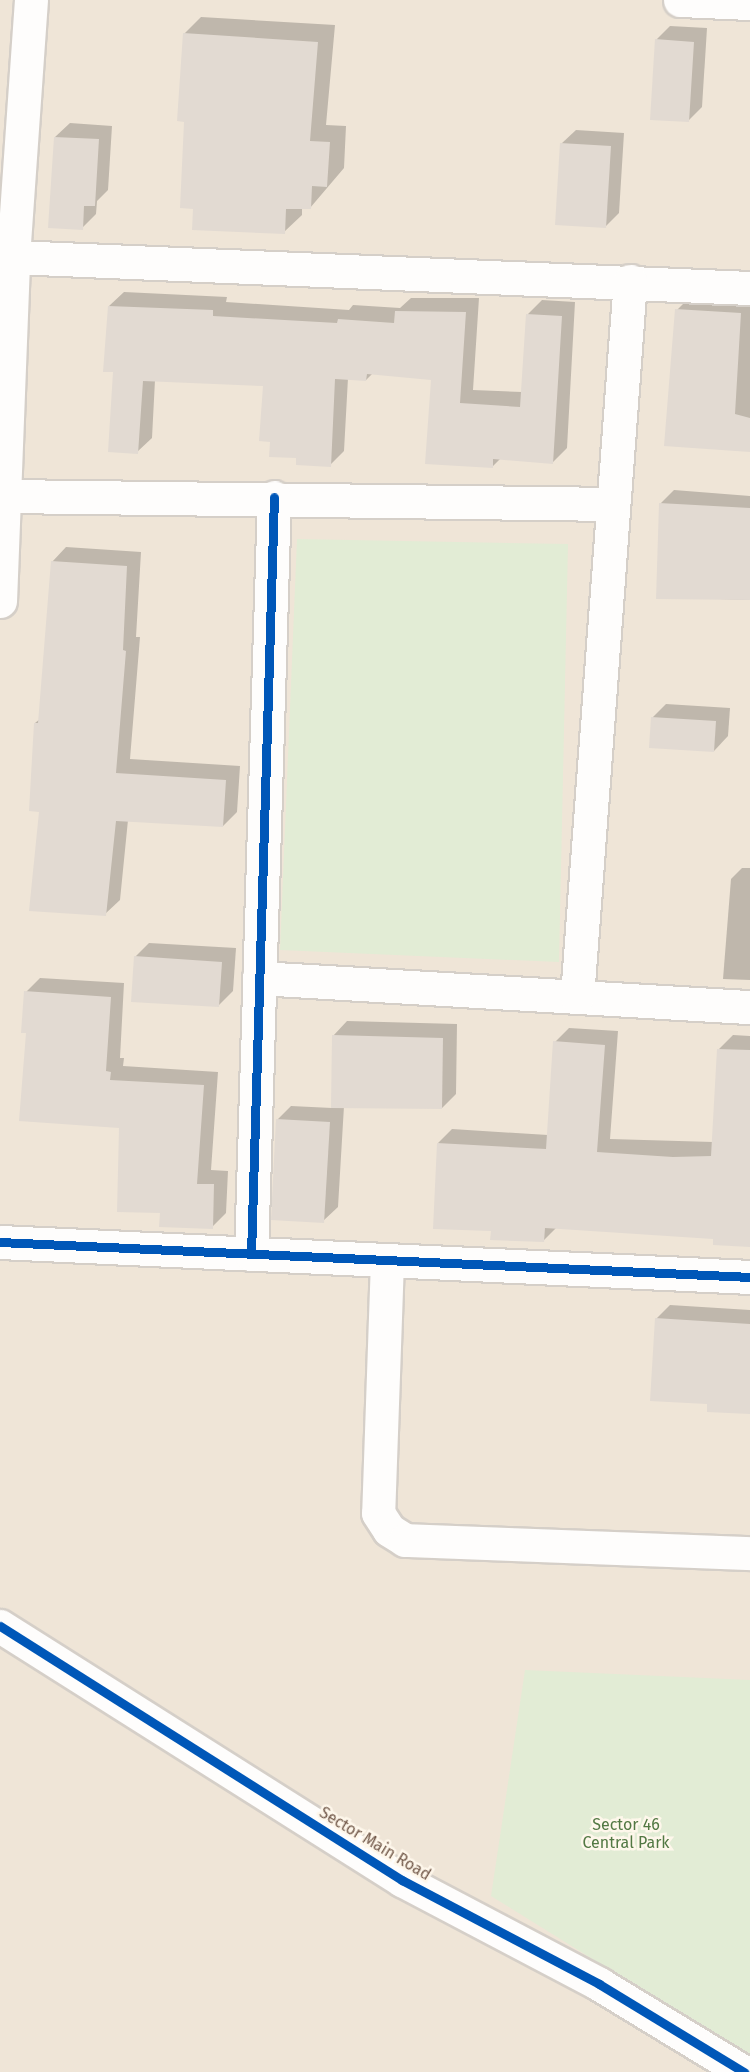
<!DOCTYPE html>
<html>
<head>
<meta charset="utf-8">
<style>
	body { margin:0 }
	#map { position:relative; width:750px; height:2072px; overflow:hidden; background:#f6f2ea; font-family:"Fira Sans",sans-serif }
	div>[style] { position:absolute }
	[style*='--x'] { left:calc(var(--x)*1px); top:calc(var(--y)*1px); width:calc(var(--w)*1px); rotate:calc(var(--a)*1deg) }
	.residential>* { inset:0; background:#efe5d7 }
	.green>* { inset:0; background:#e2ecd5 }
	.shadow>* { inset:0; background:#0003 }
	.building>* { inset:0; background:#e2dad2 }
	.roads { filter:drop-shadow(2px 0 #d5cfc8) drop-shadow(-2px 0 #d5cfc8) drop-shadow(0 2px #d5cfc8) drop-shadow(0 -2px #d5cfc8) }
	.street>* { height:33px; margin:-16.5px; padding:0 16.5px; transform-origin:16.5px; border-radius:16.5px; background:#fefdfc }
	.secondary>* { height:33px; margin:-16.5px; padding:0 16.5px; transform-origin:16.5px; border-radius:16.5px; background:#fefdfc }
	.cycleway>* { height:9px; margin:-4.5px; padding:0 4.5px; transform-origin:4.5px; border-radius:4.5px; background:#0057b8 }
	span { translate:-50% -50%; white-space:nowrap; text-align:center; line-height:1.15; -webkit-text-stroke:5px #fef7eb; paint-order:stroke }
	.park-label { font-size:16px; color:#527843 }
	.street-label { font-size:16px; color:#735a4b }
</style>
</head>
<body>
<div id="map">
	<div class="residential">
		<div style="clip-path:polygon(0 0,750px 0,750px 2072px,0 2072px)"></div>
	</div>
	<div class="green">
		<div style="clip-path:polygon(297px 539px,568px 544px,559px 962px,280px 950px)"></div>
		<div style="clip-path:polygon(525px 1670px,750px 1680px,750px 2057px,491px 1896px)"></div>
	</div>
	<div class="shadow">
		<div style="clip-path:polygon(201px 17px,335px 25px,326px 125px,346px 126px,344px 168px,310px 208px,302px 207px,302px 215px,284px 232px,194px 207px,186px 120px,184px 34px)"></div>
		<div style="clip-path:polygon(670px 26px,707px 28px,702px 107px,688px 121px,656px 40px)"></div>
		<div style="clip-path:polygon(70px 123px,112px 126px,108px 190px,97px 201px,96px 214px,82px 228px,55px 137px)"></div>
		<div style="clip-path:polygon(576px 130px,624px 133px,619px 213px,605px 227px,561px 144px)"></div>
		<div style="clip-path:polygon(124px 292px,227px 297px,226px 302px,349px 310px,353px 305px,400px 308px,411px 298px,479px 298px,473px 390px,522px 392px,528px 314px,542px 300px,575px 302px,567px 448px,553px 462px,501px 458px,492px 467px,433px 378px,373px 373px,366px 380px,348px 378px,344px 451px,330px 465px,298px 457px,272px 440px,264px 385px,155px 380px,152px 438px,137px 452px,115px 371px,109px 306px)"></div>
		<div style="clip-path:polygon(691px 296px,750px 298px,750px 437px,738px 449px,677px 310px)"></div>
		<div style="clip-path:polygon(674px 490px,750px 496px,750px 600px,658px 597px,660px 504px)"></div>
		<div style="clip-path:polygon(66px 547px,141px 552px,136px 637px,140px 637px,130px 759px,240px 766px,237px 812px,223px 826px,128px 820px,120px 900px,105px 914px,41px 810px,35px 723px,40px 719px,52px 562px)"></div>
		<div style="clip-path:polygon(666px 704px,730px 708px,728px 736px,714px 751px,652px 718px)"></div>
		<div style="clip-path:polygon(742px 868px,750px 868px,750px 980px,723px 979px,731px 879px)"></div>
		<div style="clip-path:polygon(149px 943px,236px 948px,233px 991px,218px 1006px,135px 957px)"></div>
		<div style="clip-path:polygon(40px 978px,124px 983px,120px 1058px,124px 1058px,123px 1066px,218px 1072px,211px 1170px,228px 1171px,226px 1213px,212px 1227px,161px 1212px,121px 1127px,27px 1032px,26px 992px)"></div>
		<div style="clip-path:polygon(347px 1021px,457px 1024px,456px 1094px,442px 1108px,344px 1106px,338px 1207px,323px 1221px,277px 1120px,291px 1106px,332px 1108px,333px 1036px)"></div>
		<div style="clip-path:polygon(569px 1028px,618px 1031px,610px 1139px,713px 1142px,719px 1049px,733px 1035px,750px 1036px,750px 1246px,715px 1237px,557px 1227px,543px 1241px,492px 1230px,438px 1143px,452px 1129px,548px 1135px,555px 1042px)"></div>
		<div style="clip-path:polygon(670px 1305px,750px 1310px,750px 1413px,709px 1403px,656px 1319px)"></div>
	</div>
	<div class="building">
		<div style="clip-path:polygon(183px 33px,318px 42px,310px 141px,330px 142px,327px 187px,312px 186px,311px 209px,286px 209px,285px 234px,192px 230px,193px 209px,180px 208px,184px 122px,177px 121px)"></div>
		<div style="clip-path:polygon(655px 39px,694px 42px,689px 122px,650px 120px)"></div>
		<div style="clip-path:polygon(54px 137px,99px 139px,95px 206px,84px 206px,83px 230px,48px 228px)"></div>
		<div style="clip-path:polygon(560px 143px,611px 146px,606px 228px,555px 225px)"></div>
		<div style="clip-path:polygon(108px 306px,213px 310px,213px 316px,337px 323px,338px 319px,394px 323px,395px 311px,466px 312px,460px 403px,520px 407px,526px 314px,562px 316px,553px 464px,493px 459px,493px 468px,425px 464px,431px 380px,367px 374px,366px 381px,335px 379px,331px 467px,296px 465px,296px 458px,269px 457px,270px 442px,259px 441px,263px 386px,143px 381px,138px 454px,108px 452px,113px 372px,103px 372px)"></div>
		<div style="clip-path:polygon(675px 309px,741px 313px,735px 414px,750px 418px,750px 452px,664px 446px)"></div>
		<div style="clip-path:polygon(659px 503px,750px 508px,750px 600px,656px 599px)"></div>
		<div style="clip-path:polygon(51px 561px,127px 566px,123px 650px,126px 651px,116px 773px,226px 780px,223px 827px,116px 821px,106px 916px,29px 911px,39px 812px,29px 811px,34px 723px,38px 723px)"></div>
		<div style="clip-path:polygon(651px 717px,716px 721px,714px 752px,649px 748px)"></div>
		<div style="clip-path:polygon(134px 956px,222px 962px,219px 1007px,131px 1002px)"></div>
		<div style="clip-path:polygon(24px 991px,111px 997px,106px 1071px,111px 1072px,110px 1080px,204px 1085px,197px 1184px,214px 1184px,213px 1229px,159px 1227px,160px 1213px,117px 1212px,119px 1128px,19px 1121px,26px 1033px,21px 1033px)"></div>
		<div style="clip-path:polygon(332px 1035px,443px 1038px,442px 1109px,331px 1108px)"></div>
		<div style="clip-path:polygon(553px 1041px,605px 1045px,597px 1152px,673px 1157px,711px 1156px,717px 1049px,750px 1050px,750px 1247px,713px 1245px,713px 1239px,545px 1228px,544px 1242px,490px 1240px,491px 1231px,433px 1229px,437px 1143px,546px 1149px)"></div>
		<div style="clip-path:polygon(276px 1119px,330px 1122px,324px 1223px,271px 1220px)"></div>
		<div style="clip-path:polygon(655px 1318px,750px 1324px,750px 1414px,707px 1412px,707px 1404px,650px 1401px)"></div>
	</div>
	<div class="roads">
		<div class="street">
			<div style="--x:680;--y:0;--w:70;--a:2.5"></div>
			<div style="--x:13;--y:257;--w:738;--a:2.41"></div>
			<div style="--x:5;--y:496;--w:608;--a:0.75"></div>
			<div style="--x:0;--y:601;--w:344;--a:-87.8"></div>
			<div style="--x:13;--y:257;--w:258;--a:-86"></div>
			<div style="--x:259;--y:978;--w:492;--a:3.4"></div>
			<div style="--x:577;--y:997;--w:718;--a:-85.77"></div>
			<div style="--x:0;--y:1242;--w:751;--a:2.67"></div>
			<div style="--x:251;--y:1254;--w:757;--a:-88.26"></div>
			<div style="--x:387;--y:1260;--w:253;--a:92"></div>
			<div style="--x:378;--y:1513;--w:20;--a:57"></div>
			<div style="--x:389;--y:1530;--w:19;--a:32"></div>
			<div style="--x:405;--y:1540;--w:345;--a:2.2"></div>
		</div>
		<div class="secondary">
			<div style="--x:0;--y:1626;--w:476;--a:32.3"></div>
			<div style="--x:402;--y:1880;--w:223;--a:27.8"></div>
			<div style="--x:599;--y:1984;--w:170;--a:31.3"></div>
		</div>
	</div>
	<div class="cycleway">
		<div style="--x:0;--y:1242;--w:751;--a:2.67"></div>
		<div style="--x:251;--y:1254;--w:757;--a:-88.26"></div>
		<div style="--x:0;--y:1626;--w:476;--a:32.3"></div>
		<div style="--x:402;--y:1880;--w:223;--a:27.8"></div>
		<div style="--x:599;--y:1984;--w:170;--a:31.3"></div>
	</div>
	<div class="park-label">
		<span style="left:626px;top:1834px">Sector 46<br>Central Park</span>
	</div>
	<div class="street-label">
		<span style="left:375px;top:1844px;rotate:31deg">Sector Main Road</span>
	</div>
</div>
</body>
</html>
